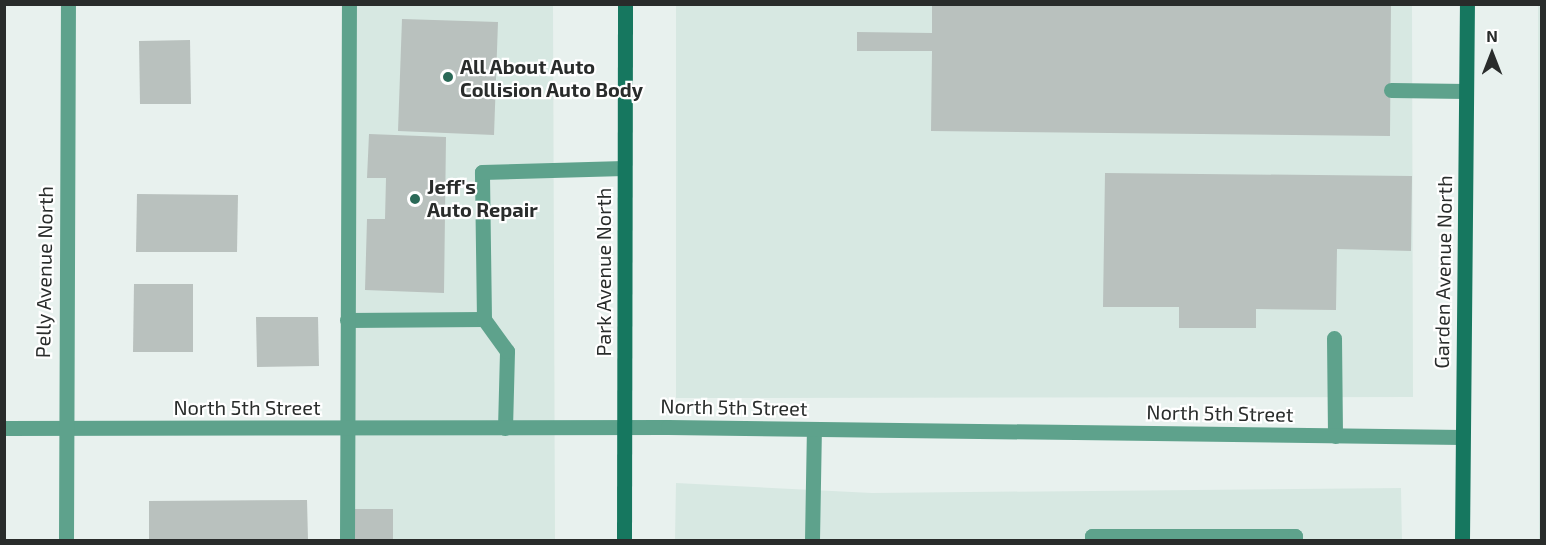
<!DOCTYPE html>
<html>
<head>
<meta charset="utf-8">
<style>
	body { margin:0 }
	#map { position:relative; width:1546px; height:545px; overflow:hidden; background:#e8f1ee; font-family:"Exo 2",sans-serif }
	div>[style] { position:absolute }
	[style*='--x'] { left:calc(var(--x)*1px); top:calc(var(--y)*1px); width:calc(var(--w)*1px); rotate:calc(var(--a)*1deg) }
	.built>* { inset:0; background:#d7e8e2 }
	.building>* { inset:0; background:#b9c1be }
	.lane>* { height:15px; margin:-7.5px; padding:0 7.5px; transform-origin:7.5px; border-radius:7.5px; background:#5ea28c }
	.street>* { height:15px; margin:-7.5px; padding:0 7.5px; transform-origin:7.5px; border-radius:7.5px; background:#5ea28c }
	.secondary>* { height:15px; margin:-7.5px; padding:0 7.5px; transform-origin:7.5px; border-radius:7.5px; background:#16775f }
	.dots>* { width:16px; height:16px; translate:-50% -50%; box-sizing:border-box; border:3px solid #fff; border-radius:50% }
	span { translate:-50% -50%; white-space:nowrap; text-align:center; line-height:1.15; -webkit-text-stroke:4.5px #fff; paint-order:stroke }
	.poi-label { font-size:20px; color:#292c2b; font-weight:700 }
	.left { translate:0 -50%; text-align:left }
	.street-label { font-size:20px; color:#292c2b }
	.frame { position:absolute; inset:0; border:6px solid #292c2b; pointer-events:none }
	.north { position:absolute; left:1462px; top:24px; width:60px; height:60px; -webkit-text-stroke:4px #fff; paint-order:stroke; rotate:0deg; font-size:16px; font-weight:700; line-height:24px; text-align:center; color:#292c2b }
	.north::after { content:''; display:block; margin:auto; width:21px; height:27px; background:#292c2b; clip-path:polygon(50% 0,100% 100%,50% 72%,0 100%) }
</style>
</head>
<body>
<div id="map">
	<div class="built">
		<div style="clip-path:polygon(349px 5px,553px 5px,555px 540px,347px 540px)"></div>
		<div style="clip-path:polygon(676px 5px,1412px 5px,1413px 397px,676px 398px)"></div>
		<div style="clip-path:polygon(1538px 5px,1542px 5px,1541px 540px,1539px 540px)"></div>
		<div style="clip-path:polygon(676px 483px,872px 493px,1401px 488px,1402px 540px,675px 540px)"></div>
	</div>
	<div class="building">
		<div style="clip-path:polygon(932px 4px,1391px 4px,1390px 136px,931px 131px,932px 51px,857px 51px,857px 32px,932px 33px)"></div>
		<div style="clip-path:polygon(402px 19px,498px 22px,494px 135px,398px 131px)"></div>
		<div style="clip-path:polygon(190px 40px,191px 104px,140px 104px,139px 41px)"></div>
		<div style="clip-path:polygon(369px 134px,446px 137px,444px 293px,365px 290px,367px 219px,385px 219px,386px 178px,367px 178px)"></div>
		<div style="clip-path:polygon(1105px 173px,1412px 176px,1411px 251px,1337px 249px,1336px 310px,1256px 309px,1256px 328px,1179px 328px,1179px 307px,1103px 307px)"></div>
		<div style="clip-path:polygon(137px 194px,238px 195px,237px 252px,136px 252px)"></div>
		<div style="clip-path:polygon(134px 284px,193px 284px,193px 352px,133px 352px)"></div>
		<div style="clip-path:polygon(256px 317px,318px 317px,319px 366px,257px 367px)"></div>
		<div style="clip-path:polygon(307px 500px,308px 540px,149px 540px,149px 501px)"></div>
		<div style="clip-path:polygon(353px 509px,393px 509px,393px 540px,353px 540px)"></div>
	</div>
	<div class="lane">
		<div style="--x:1391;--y:90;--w:75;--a:0.8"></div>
		<div style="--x:347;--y:320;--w:137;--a:-0.4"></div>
		<div style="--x:1334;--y:338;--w:98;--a:89.4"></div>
		<div style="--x:505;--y:428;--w:77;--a:-88.5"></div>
		<div style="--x:507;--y:351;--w:39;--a:-126"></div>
		<div style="--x:484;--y:319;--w:147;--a:-90.8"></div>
		<div style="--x:482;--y:172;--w:142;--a:-1.6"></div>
		<div style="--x:347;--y:540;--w:536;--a:-89.79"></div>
		<div style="--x:812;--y:540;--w:111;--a:-89"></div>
		<div style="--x:1092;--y:540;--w:4;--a:-90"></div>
		<div style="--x:1092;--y:536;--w:203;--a:0"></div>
		<div style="--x:1295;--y:536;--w:4;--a:90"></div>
	</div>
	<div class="street">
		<div style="--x:4;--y:428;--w:664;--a:-0.09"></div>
		<div style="--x:668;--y:427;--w:794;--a:0.72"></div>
		<div style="--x:66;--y:540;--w:536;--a:-89.79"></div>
	</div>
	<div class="secondary">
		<div style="--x:624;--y:540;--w:536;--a:-89.89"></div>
		<div style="--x:1462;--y:540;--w:536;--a:-89.47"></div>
	</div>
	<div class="dots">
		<div style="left:448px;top:77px;background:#2a6957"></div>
		<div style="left:415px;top:199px;background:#2a6957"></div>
	</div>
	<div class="poi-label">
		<span class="left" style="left:460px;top:78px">All About Auto<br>Collision Auto Body</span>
		<span class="left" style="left:427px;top:198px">Jeff's<br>Auto Repair</span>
	</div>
	<div class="street-label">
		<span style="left:44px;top:272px;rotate:-89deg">Pelly Avenue North</span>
		<span style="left:603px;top:272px;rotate:-90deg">Park Avenue North</span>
		<span style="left:1443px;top:272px;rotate:-89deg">Garden Avenue North</span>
		<span style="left:247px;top:407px">North 5th Street</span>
		<span style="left:734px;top:407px;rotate:1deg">North 5th Street</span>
		<span style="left:1220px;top:413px;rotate:1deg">North 5th Street</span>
	</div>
	<div class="frame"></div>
	<div class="north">N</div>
</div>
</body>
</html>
